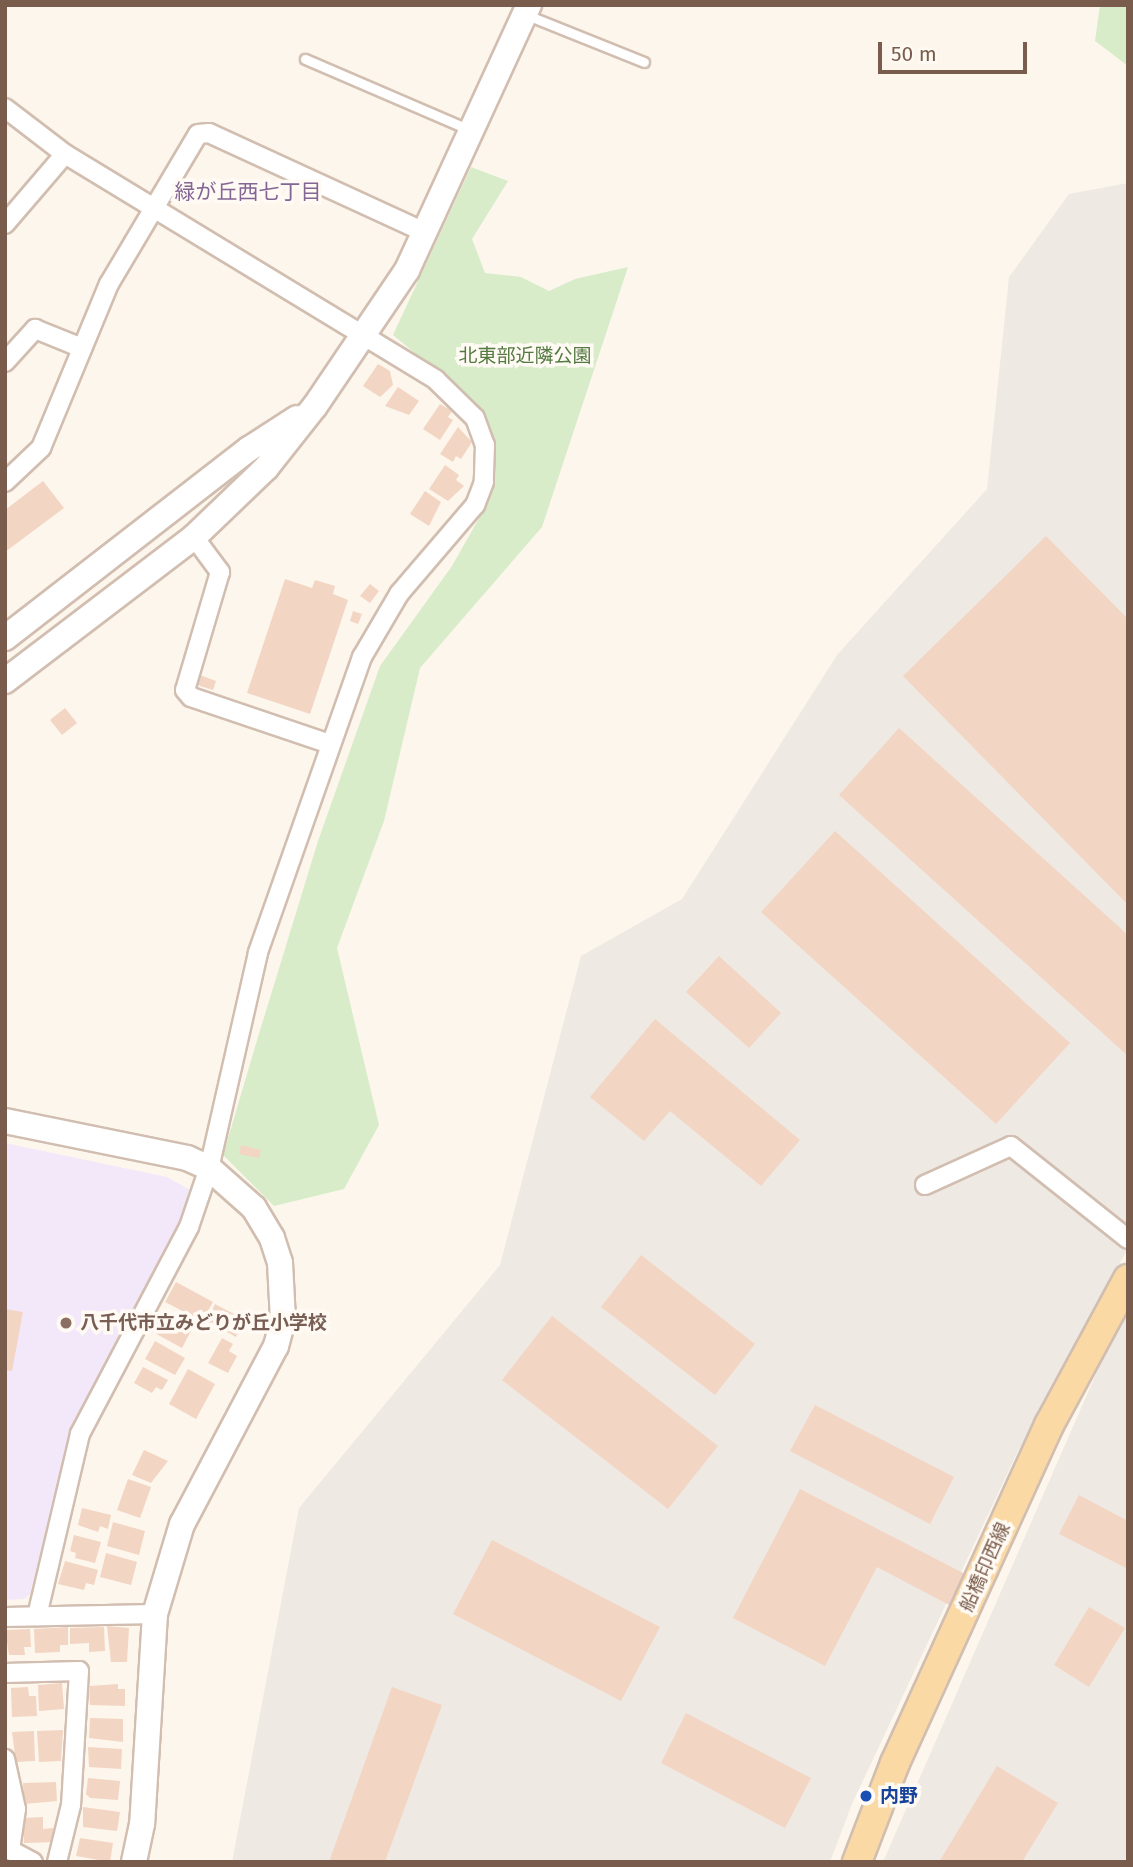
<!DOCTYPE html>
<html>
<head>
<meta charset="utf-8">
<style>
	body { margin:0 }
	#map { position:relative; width:1133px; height:1867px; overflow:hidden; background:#fdf6ec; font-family:"Fira Sans","Noto Sans JP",sans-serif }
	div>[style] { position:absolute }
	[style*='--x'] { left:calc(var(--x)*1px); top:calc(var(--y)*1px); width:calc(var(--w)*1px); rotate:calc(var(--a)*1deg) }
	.industrial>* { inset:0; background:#efe9e4 }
	.education>* { inset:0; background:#f3e8fa }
	.green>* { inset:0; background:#d8ecc9 }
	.building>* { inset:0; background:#f3d5c3 }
	.roads { filter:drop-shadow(2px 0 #d1beb0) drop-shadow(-2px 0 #d1beb0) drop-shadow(0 2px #d1beb0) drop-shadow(0 -2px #d1beb0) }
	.lane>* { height:9px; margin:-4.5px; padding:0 4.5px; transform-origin:4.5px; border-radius:4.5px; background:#fff }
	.street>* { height:18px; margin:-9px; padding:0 9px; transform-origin:9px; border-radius:9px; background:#fff }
	.secondary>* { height:24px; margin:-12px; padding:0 12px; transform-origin:12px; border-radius:12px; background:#fff }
	.primary>* { height:28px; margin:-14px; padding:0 14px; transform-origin:14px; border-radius:14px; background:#fbd9a5 }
	.dots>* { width:19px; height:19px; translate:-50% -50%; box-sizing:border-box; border:4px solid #fffaf3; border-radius:50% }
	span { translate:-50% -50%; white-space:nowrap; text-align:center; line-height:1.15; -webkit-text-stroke:7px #fffaf3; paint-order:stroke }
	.park-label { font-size:19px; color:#537a41 }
	.education-label { font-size:19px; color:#785e54; font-weight:700 }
	.left { translate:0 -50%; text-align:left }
	.street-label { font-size:19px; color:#7a5c4d }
	.transit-label { font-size:19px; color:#164399; font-weight:700 }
	.neighbourhood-label { font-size:21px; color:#846695 }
	.frame { position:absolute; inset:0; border:7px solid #7a5c4d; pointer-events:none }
	.scale { position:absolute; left:878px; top:42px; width:149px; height:32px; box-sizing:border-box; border:4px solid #7a5c4d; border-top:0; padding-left:9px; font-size:21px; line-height:24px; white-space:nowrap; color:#7a5c4d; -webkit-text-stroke:5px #fffaf3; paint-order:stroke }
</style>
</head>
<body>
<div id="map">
	<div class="industrial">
		<div style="clip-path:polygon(1128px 183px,1128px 1248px,1018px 1451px,852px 1804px,830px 1862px,232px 1862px,299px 1508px,500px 1265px,581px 956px,682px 899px,837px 655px,987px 489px,1009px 277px,1069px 194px)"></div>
		<div style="clip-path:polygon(1128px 1309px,1128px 1862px,883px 1862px,1116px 1328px)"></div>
	</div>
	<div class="education">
		<div style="clip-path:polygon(5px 1143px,167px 1177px,190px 1190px,182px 1219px,71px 1428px,30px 1594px,24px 1599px,5px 1600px)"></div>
	</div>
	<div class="green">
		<div style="clip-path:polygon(1100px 5px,1128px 5px,1128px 66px,1095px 41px)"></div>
		<div style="clip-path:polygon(471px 167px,508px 181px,472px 239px,485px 273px,521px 277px,549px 291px,575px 279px,628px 267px,542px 527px,420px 668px,384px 821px,337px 948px,379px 1125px,344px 1189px,274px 1206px,223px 1155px,258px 1037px,318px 841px,380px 666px,452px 566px,490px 499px,492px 442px,486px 418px,467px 396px,393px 335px)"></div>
	</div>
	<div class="building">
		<div style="clip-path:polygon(378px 364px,390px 371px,393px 385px,380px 397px,363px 386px)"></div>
		<div style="clip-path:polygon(398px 387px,419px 401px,409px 415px,385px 406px)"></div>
		<div style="clip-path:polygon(440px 404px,452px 411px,448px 417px,453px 420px,440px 440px,423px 429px)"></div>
		<div style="clip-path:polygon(458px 427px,472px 442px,461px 459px,456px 456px,453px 462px,440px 454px)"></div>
		<div style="clip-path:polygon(445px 465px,459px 475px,456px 480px,464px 486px,448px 501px,429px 489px)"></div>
		<div style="clip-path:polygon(43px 481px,64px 508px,5px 552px,5px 510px)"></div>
		<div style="clip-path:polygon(425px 491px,441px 502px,429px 526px,410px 514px)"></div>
		<div style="clip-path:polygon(1046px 536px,1128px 619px,1128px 905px,903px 676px)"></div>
		<div style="clip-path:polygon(285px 579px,312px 588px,315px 580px,335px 586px,333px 594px,348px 600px,310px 714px,247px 693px)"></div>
		<div style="clip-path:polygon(370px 584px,379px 591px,370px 603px,360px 596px)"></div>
		<div style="clip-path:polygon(353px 611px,362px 614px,358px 624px,350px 621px)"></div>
		<div style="clip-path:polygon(200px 675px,216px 681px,213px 690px,197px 685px)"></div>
		<div style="clip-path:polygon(65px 708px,77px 723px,62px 735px,50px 720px)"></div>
		<div style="clip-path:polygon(899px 728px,1128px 935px,1128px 1056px,839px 795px)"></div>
		<div style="clip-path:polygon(835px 831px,1070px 1043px,996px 1124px,761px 912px)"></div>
		<div style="clip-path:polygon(719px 956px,781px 1013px,749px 1048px,686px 992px)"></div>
		<div style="clip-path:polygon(655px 1019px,800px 1140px,761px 1186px,670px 1111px,644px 1141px,590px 1097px)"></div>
		<div style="clip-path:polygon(241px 1145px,261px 1150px,259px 1158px,239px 1154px)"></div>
		<div style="clip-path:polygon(641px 1255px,755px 1344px,715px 1395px,601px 1307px)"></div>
		<div style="clip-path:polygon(176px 1282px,213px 1302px,206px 1314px,198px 1310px,194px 1317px,165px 1302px)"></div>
		<div style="clip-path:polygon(215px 1304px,245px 1320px,236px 1337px,207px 1321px)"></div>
		<div style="clip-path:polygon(5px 1309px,23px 1312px,12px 1371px,5px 1370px)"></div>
		<div style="clip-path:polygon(161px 1312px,192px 1329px,182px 1348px,151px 1331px)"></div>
		<div style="clip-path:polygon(552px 1316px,718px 1446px,668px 1509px,502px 1380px)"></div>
		<div style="clip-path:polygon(222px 1338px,233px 1344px,229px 1351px,237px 1356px,228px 1373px,208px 1363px)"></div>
		<div style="clip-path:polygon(155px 1341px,185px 1358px,175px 1375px,145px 1359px)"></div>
		<div style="clip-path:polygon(143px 1367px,168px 1380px,162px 1390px,156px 1387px,152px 1393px,134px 1383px)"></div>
		<div style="clip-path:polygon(188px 1369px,215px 1384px,196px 1419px,169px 1404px)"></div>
		<div style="clip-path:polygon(815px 1405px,954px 1477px,930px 1524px,790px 1451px)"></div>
		<div style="clip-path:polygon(144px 1450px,168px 1461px,151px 1483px,132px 1475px)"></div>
		<div style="clip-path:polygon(128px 1479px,151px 1487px,140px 1518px,117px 1510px)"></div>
		<div style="clip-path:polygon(800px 1489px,969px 1576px,953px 1607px,877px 1567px,825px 1666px,733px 1618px)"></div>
		<div style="clip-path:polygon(1079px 1495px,1128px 1521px,1128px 1569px,1059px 1534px)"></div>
		<div style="clip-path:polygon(82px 1508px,111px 1515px,108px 1529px,100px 1526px,98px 1532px,78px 1525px)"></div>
		<div style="clip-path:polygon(113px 1522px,145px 1531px,139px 1555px,107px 1546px)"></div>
		<div style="clip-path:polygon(74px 1535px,101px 1542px,95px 1563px,75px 1558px,76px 1553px,70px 1551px)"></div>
		<div style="clip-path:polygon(492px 1540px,660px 1627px,621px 1701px,453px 1614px)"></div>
		<div style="clip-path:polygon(106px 1553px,137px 1562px,131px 1585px,100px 1577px)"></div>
		<div style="clip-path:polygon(65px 1561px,98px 1570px,94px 1585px,86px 1583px,84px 1590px,58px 1584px)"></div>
		<div style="clip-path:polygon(1089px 1607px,1125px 1628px,1089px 1687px,1054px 1665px)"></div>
		<div style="clip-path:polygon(107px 1626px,129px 1628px,127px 1662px,111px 1662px)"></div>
		<div style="clip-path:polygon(68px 1627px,68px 1645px,60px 1645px,60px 1652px,35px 1653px,34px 1629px)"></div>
		<div style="clip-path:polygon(104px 1627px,105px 1651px,89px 1652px,89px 1643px,70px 1644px,70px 1628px)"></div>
		<div style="clip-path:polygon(30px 1629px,31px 1647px,24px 1647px,25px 1655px,9px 1655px,5px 1630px)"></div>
		<div style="clip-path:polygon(62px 1683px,64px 1709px,39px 1711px,38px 1685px)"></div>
		<div style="clip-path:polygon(118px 1684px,118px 1689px,125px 1689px,125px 1706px,90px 1705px,89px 1686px)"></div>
		<div style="clip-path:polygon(28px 1687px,29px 1696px,36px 1696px,37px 1716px,12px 1717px,11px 1688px)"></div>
		<div style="clip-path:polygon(392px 1687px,442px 1705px,385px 1862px,329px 1862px)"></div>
		<div style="clip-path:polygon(686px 1713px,811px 1778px,785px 1828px,661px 1763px)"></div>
		<div style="clip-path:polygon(90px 1718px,123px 1719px,123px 1742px,89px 1738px)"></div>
		<div style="clip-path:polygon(63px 1730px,61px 1761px,39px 1762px,37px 1731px)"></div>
		<div style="clip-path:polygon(34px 1731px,35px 1761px,16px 1762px,12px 1732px)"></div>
		<div style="clip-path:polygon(88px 1747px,122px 1749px,121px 1769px,89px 1767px)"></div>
		<div style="clip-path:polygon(997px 1766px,1058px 1803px,1022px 1862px,939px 1862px)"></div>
		<div style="clip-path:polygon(88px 1778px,120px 1781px,118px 1800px,90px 1798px,86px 1794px)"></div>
		<div style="clip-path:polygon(56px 1782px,57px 1801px,24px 1804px,23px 1783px)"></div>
		<div style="clip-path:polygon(83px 1807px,120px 1812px,117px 1831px,83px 1827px)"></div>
		<div style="clip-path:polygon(43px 1817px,43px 1829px,53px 1828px,54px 1842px,24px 1843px,23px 1818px)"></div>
		<div style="clip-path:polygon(80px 1838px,113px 1843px,110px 1862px,76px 1856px)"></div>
	</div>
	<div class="roads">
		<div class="lane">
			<div style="--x:527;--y:15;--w:126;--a:21.9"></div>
			<div style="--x:305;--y:59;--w:180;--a:23.3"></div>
		</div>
		<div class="street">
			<div style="--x:5;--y:108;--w:76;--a:37.5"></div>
			<div style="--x:65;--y:154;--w:434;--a:31.3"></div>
			<div style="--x:436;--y:380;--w:54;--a:44.3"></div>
			<div style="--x:475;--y:418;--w:29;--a:70"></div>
			<div style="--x:485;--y:445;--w:37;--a:92"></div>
			<div style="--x:484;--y:482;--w:25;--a:111"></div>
			<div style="--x:475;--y:505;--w:117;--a:130.5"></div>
			<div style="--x:399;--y:594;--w:73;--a:120.4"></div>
			<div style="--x:362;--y:657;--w:314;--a:109.4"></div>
			<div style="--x:258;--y:953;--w:221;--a:102.8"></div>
			<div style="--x:209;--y:1168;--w:62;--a:108.7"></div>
			<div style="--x:189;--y:1227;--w:234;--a:117.8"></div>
			<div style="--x:80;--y:1434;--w:187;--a:103.3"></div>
			<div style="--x:5;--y:224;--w:92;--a:-49.4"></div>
			<div style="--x:5;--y:362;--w:45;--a:-47.7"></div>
			<div style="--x:35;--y:329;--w:51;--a:22"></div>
			<div style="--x:5;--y:482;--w:50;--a:-43.4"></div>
			<div style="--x:41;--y:448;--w:178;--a:-67.5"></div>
			<div style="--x:109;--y:284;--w:174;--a:-59.3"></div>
			<div style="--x:198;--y:134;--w:11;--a:-5"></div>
			<div style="--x:209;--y:133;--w:237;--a:24.7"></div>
			<div style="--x:194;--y:537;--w:44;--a:53.4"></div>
			<div style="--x:220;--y:572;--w:123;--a:106.5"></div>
			<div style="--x:185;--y:690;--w:9;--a:49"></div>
			<div style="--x:191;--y:697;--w:147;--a:18.7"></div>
			<div style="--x:925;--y:1185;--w:94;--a:-24.4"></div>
			<div style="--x:1011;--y:1146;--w:149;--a:38.5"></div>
			<div style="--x:5;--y:1617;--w:150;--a:-1.1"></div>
			<div style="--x:5;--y:1673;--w:74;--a:-1.5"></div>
			<div style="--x:79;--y:1671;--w:134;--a:93.4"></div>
			<div style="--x:71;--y:1805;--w:59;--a:103.8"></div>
			<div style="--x:5;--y:1759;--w:51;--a:77.6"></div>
			<div style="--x:16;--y:1809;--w:41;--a:98.3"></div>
			<div style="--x:10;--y:1850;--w:26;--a:28"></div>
		</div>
		<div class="secondary">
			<div style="--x:5;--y:638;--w:309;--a:-37.8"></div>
			<div style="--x:249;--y:449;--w:57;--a:-32.9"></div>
			<div style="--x:5;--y:681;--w:238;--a:-37.3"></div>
			<div style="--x:194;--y:537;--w:100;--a:-43.8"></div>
			<div style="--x:266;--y:468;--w:79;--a:-51.7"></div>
			<div style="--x:315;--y:406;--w:164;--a:-55.9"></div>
			<div style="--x:407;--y:270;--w:292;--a:-65.3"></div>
			<div style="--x:5;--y:1121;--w:186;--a:11.5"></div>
			<div style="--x:187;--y:1158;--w:24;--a:24"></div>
			<div style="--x:209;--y:1168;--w:60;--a:41.6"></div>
			<div style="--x:254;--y:1208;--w:35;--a:59"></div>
			<div style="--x:272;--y:1238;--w:26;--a:72"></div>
			<div style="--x:280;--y:1263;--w:57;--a:87"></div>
			<div style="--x:283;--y:1320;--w:27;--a:105"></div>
			<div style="--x:276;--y:1346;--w:201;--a:117.8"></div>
			<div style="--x:182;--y:1524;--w:94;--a:106.7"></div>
			<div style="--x:155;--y:1614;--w:210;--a:93.5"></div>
			<div style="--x:142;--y:1824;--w:39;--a:102"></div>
		</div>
		<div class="primary">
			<div style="--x:857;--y:1862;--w:106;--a:-69"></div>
			<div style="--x:895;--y:1763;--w:371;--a:-65.5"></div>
			<div style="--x:1049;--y:1425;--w:166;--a:-61.6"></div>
		</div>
	</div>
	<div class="dots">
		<div style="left:66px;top:1323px;background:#8d6e63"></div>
		<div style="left:866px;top:1796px;background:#1a4fb4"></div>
	</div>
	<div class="park-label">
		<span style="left:525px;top:356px">北東部近隣公園</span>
	</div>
	<div class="education-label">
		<span class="left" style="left:80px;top:1323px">八千代市立みどりが丘小学校</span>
	</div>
	<div class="street-label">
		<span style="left:985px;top:1567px;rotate:-66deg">船橋印西線</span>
	</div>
	<div class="transit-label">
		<span class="left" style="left:880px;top:1796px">内野</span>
	</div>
	<div class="neighbourhood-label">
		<span style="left:248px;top:192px">緑が丘西七丁目</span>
	</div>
	<div class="frame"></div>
	<div class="scale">50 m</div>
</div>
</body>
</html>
